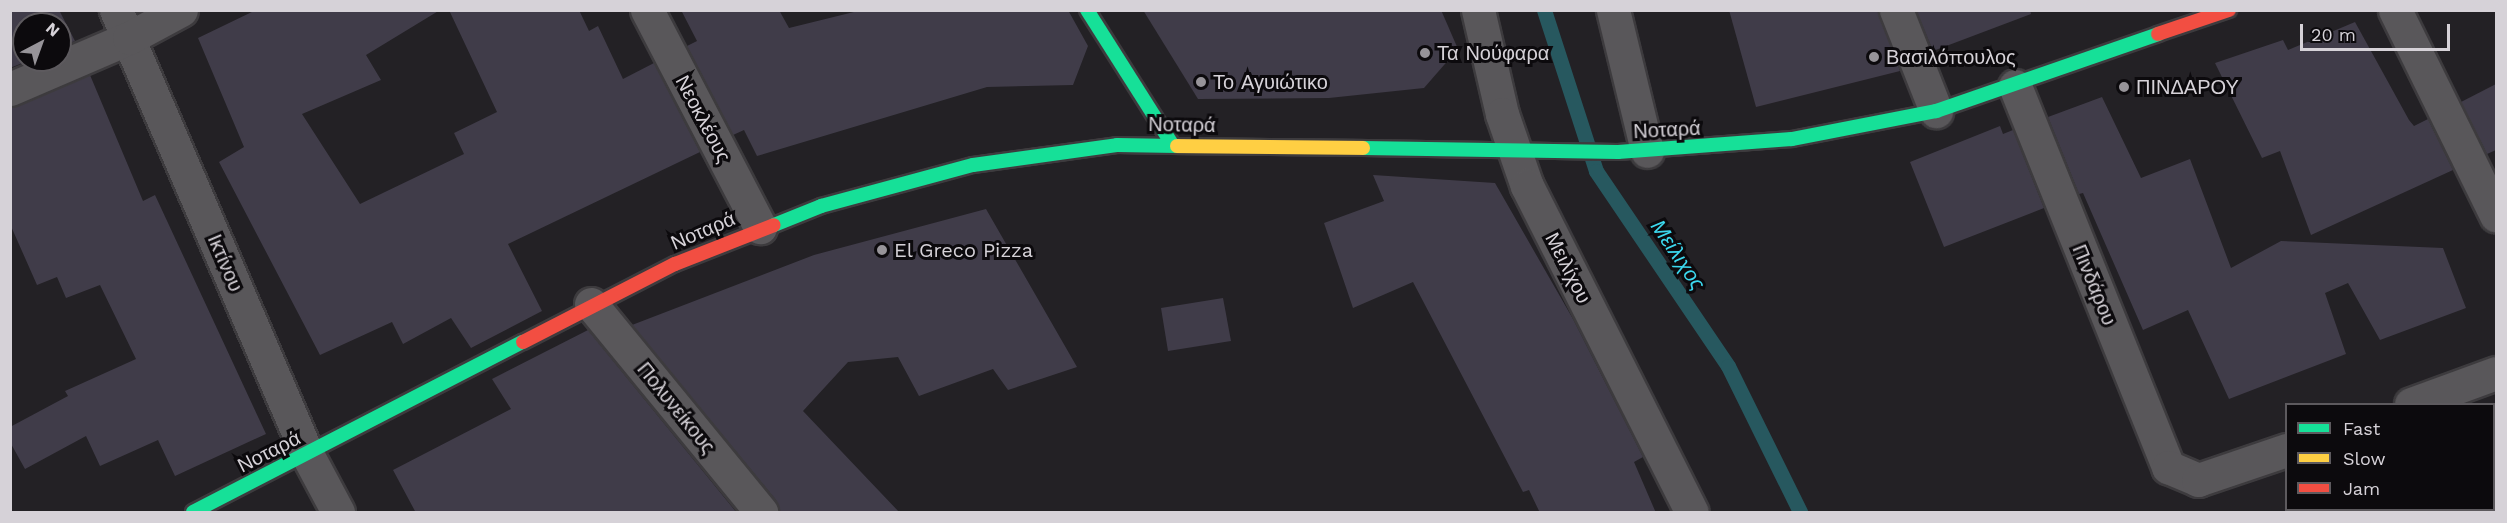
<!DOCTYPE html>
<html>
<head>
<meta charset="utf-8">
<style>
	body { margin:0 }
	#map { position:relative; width:2507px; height:523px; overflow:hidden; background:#232125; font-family:"Work Sans",sans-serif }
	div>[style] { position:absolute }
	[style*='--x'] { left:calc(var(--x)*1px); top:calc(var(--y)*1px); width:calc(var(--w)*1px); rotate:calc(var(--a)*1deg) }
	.stream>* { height:15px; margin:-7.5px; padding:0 7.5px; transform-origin:7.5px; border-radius:7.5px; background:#27585f }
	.building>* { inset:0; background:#403c49 }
	.roads { filter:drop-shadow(2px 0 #3d3b3e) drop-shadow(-2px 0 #3d3b3e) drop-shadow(0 2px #3d3b3e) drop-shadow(0 -2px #3d3b3e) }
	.street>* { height:33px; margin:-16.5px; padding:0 16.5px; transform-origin:16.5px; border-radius:16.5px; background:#59575a }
	.fast>* { height:14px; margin:-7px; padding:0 7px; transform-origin:7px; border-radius:7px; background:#16e098 }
	.slow>* { height:14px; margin:-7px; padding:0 7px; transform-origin:7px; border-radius:7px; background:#ffcf43 }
	.jam>* { height:14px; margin:-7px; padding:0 7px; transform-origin:7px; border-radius:7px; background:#f24e42 }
	.dots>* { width:16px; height:16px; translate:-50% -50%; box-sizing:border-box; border:3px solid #0c0a0d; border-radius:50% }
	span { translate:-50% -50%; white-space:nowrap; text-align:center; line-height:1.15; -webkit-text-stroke:6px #0c0a0d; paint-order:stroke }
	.poi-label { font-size:20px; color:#d6d2d8 }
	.left { translate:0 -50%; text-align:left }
	.street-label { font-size:20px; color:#d6d2d8 }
	.water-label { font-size:21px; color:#3cd8ee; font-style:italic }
	.frame { position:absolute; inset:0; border:12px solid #d6d2d8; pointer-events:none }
	.legend { position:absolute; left:2285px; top:403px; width:210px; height:108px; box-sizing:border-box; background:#0c0a0d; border:2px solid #5d5a5e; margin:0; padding:8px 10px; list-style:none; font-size:18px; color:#d6d2d8 }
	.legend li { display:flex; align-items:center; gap:12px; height:30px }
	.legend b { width:30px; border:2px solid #5d5a5e }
	.north { position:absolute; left:12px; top:12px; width:60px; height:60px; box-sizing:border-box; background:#0c0a0d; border:2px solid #5d5a5e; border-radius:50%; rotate:41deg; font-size:16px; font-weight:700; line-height:24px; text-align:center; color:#d6d2d8 }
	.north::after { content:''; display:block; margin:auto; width:21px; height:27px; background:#979499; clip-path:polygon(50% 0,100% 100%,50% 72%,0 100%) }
	.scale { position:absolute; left:2300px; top:24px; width:150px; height:27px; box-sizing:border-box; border:3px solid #d6d2d8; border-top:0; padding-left:8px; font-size:18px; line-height:21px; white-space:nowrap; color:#d6d2d8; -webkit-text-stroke:4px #0c0a0d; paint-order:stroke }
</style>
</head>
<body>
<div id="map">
	<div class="stream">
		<div style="--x:1544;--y:10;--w:169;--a:72.1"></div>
		<div style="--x:1596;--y:171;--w:235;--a:55.9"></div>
		<div style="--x:1728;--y:366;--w:163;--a:63.7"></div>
	</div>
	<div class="building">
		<div style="clip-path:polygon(10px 10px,59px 10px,75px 41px,60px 47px,60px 24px,24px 24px,24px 60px,30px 60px,10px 68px)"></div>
		<div style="clip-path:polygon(256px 10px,440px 10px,366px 55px,381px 80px,302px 114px,360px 204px,464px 154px,454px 133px,497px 112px,449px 10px,579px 10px,589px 31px,598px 26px,623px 79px,654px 63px,700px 152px,508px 244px,542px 311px,471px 348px,451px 318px,403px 344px,392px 322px,320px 355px,219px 162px,244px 147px,198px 38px)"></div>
		<div style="clip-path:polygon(681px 10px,779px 10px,789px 28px,862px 10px,1068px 10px,1088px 46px,1073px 85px,987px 87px,757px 156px,744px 130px,733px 135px,687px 46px,697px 41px)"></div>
		<div style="clip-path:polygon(1143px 10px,1441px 10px,1458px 49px,1424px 88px,1329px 98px,1198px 99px)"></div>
		<div style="clip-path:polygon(1729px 10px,1878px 10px,1900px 71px,1756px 107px)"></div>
		<div style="clip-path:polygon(1916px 10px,2030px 10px,2031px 14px,1933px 51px)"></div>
		<div style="clip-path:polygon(2355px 22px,2409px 120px,2414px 126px,2428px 119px,2453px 170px,2311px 235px,2280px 151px,2262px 158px,2215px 63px,2283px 40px,2288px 50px)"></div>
		<div style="clip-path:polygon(90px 75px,143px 201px,155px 195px,266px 434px,175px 476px,158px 440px,100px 466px,86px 436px,25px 469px,10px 442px,10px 427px,68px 396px,65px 391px,136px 359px,100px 285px,66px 298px,57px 277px,37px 285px,10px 224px,10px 107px)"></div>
		<div style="clip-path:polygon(2496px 84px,2496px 150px,2487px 154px,2461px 102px)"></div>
		<div style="clip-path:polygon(2102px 97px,2141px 178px,2190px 159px,2231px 268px,2281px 241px,2443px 248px,2466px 308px,2380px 340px,2348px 283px,2325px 293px,2346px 354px,2229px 399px,2188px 310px,2143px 330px,2083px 193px,2079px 194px,2048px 117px)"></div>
		<div style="clip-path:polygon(2000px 126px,2003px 134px,2013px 130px,2044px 208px,1944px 247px,1910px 162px)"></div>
		<div style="clip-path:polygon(1373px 175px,1495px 183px,1573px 319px,1643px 457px,1634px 462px,1656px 513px,1540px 513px,1529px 490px,1523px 492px,1413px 282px,1353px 308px,1324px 223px,1384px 201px)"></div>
		<div style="clip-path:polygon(986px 209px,1077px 367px,1008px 390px,993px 369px,919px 396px,898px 357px,848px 362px,803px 411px,900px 513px,779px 513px,776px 500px,632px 325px,814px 255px)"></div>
		<div style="clip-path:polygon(1223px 298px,1231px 341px,1168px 351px,1161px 308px)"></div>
		<div style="clip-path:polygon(588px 330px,737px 513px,416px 513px,393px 470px,511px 409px,492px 379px)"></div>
	</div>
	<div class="roads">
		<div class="street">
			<div style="--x:116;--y:10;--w:483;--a:66.7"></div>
			<div style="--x:307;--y:454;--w:66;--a:61.9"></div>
			<div style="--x:647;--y:10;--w:245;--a:62.5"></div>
			<div style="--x:1478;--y:10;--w:107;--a:77"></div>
			<div style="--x:1502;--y:114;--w:76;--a:70.9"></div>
			<div style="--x:1527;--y:186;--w:365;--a:63.2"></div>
			<div style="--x:1613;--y:10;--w:145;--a:76.4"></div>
			<div style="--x:1896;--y:10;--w:109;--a:68.4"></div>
			<div style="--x:2395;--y:10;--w:229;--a:63.8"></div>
			<div style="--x:2015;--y:86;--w:411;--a:68.1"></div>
			<div style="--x:2168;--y:467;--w:33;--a:23"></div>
			<div style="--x:2198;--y:480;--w:93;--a:-18.8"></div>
			<div style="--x:10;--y:89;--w:129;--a:-23.2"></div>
			<div style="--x:129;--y:38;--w:59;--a:-28.3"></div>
			<div style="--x:591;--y:304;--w:269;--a:50.7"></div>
			<div style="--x:2411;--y:404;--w:90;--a:-20"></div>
		</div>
		<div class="fast">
			<div style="--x:1087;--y:10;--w:159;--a:57.6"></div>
			<div style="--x:1363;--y:148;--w:255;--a:0.9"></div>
			<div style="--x:1618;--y:152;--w:174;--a:-4.3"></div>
			<div style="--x:1792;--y:139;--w:147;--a:-11"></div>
			<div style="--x:1936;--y:111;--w:235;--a:-19.1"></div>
			<div style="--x:774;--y:225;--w:51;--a:-22"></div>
			<div style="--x:821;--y:206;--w:157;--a:-15.1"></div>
			<div style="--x:973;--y:165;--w:145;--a:-7.9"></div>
			<div style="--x:1117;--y:145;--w:60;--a:1"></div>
			<div style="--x:193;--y:512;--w:371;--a:-27.3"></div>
		</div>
		<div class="slow">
			<div style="--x:1177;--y:146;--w:186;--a:0.6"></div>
		</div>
		<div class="jam">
			<div style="--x:2158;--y:34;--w:75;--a:-18.7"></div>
			<div style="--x:523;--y:342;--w:171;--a:-27.2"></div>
			<div style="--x:675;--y:264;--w:106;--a:-21.5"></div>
		</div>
	</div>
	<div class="dots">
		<div style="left:1425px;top:53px;background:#979499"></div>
		<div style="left:1874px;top:57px;background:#979499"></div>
		<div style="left:1201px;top:82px;background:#979499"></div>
		<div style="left:2124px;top:87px;background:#979499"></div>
		<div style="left:882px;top:250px;background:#979499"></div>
	</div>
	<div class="poi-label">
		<span class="left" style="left:1437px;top:53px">Τα Νούφαρα</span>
		<span class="left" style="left:1886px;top:57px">Βασιλόπουλος</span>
		<span class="left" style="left:1213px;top:82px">Το Αγυιώτικο</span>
		<span class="left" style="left:2136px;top:87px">ΠΙΝΔΑΡΟΥ</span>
		<span class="left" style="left:894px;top:250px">El Greco Pizza</span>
	</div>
	<div class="street-label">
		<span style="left:703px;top:119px;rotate:62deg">Νεοκλέους</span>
		<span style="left:1182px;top:125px;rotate:1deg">Νοταρά</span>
		<span style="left:1667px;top:130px;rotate:-3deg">Νοταρά</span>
		<span style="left:703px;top:231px;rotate:-23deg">Νοταρά</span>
		<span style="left:225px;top:263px;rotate:67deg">Ικτίνου</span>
		<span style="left:1568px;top:268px;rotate:63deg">Μειλίχου</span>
		<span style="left:2094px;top:285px;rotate:68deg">Πινδάρου</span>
		<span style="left:676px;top:408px;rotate:51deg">Πολυνείκους</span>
		<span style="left:269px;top:452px;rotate:-27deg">Νοταρά</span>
	</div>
	<div class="water-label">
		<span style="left:1678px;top:255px;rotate:56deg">Μείλιχος</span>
	</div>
	<div class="frame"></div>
	<ul class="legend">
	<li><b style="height:8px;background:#16e098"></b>Fast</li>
	<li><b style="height:8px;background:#ffcf43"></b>Slow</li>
	<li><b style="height:8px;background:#f24e42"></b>Jam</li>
	</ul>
	<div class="north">N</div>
	<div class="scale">20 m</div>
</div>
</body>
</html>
